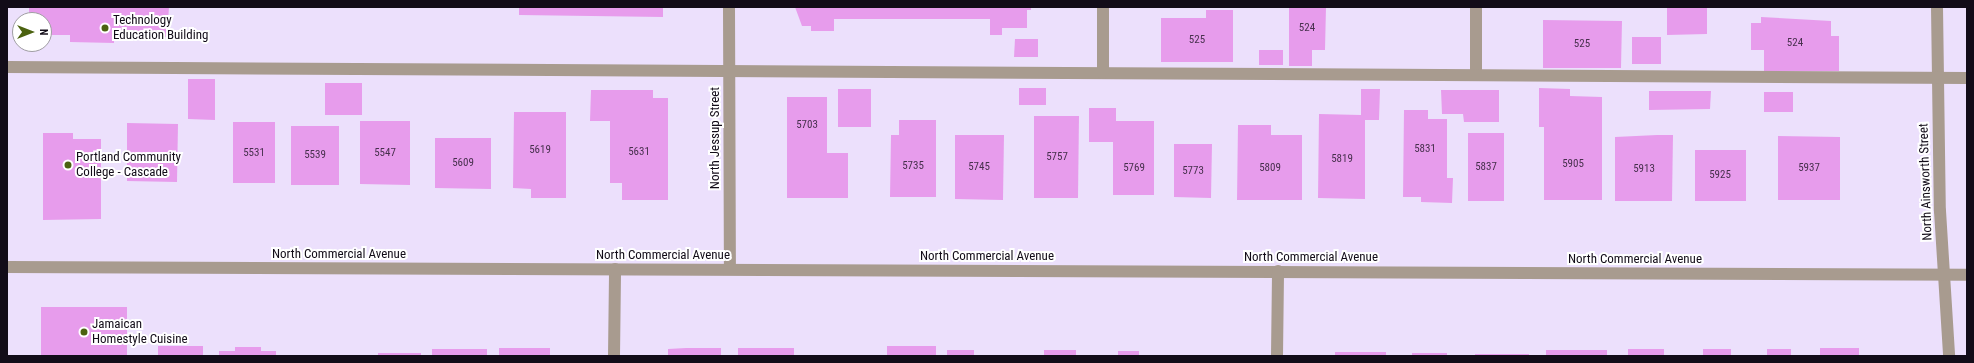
<!DOCTYPE html>
<html>
<head>
<meta charset="utf-8">
<style>
	body { margin:0 }
	#map { position:relative; width:1974px; height:363px; overflow:hidden; background:#ece0fc; font-family:"Roboto Condensed",sans-serif }
	div>[style] { position:absolute }
	[style*='--x'] { left:calc(var(--x)*1px); top:calc(var(--y)*1px); width:calc(var(--w)*1px); rotate:calc(var(--a)*1deg) }
	.building>* { inset:0; background:#e79cec }
	.minor>* { height:12px; margin:-6px; padding:0 6px; transform-origin:6px; border-radius:6px; background:#a89b8f }
	.dots>* { width:11px; height:11px; translate:-50% -50%; box-sizing:border-box; border:2px solid #fff; border-radius:50% }
	span { translate:-50% -50%; white-space:nowrap; text-align:center; line-height:1.15; -webkit-text-stroke:4px #fff; paint-order:stroke }
	.number-label { font-size:11px; color:#47304d }
	.number-label span { -webkit-text-stroke-width:0 }
	.poi-label { font-size:13px; color:#120c18 }
	.left { translate:0 -50%; text-align:left }
	.street-label { font-size:13px; color:#120c18 }
	.frame { position:absolute; inset:0; border:8px solid #120c18; pointer-events:none }
	.north { position:absolute; left:12px; top:12px; width:40px; height:40px; box-sizing:border-box; background:#fff; border:1px solid #a09ea3; border-radius:50%; rotate:90deg; font-size:11px; font-weight:700; line-height:16px; text-align:center; color:#120c18 }
	.north::after { content:''; display:block; margin:auto; width:14px; height:18px; background:#4b6210; clip-path:polygon(50% 0,100% 100%,50% 72%,0 100%) }
</style>
</head>
<body>
<div id="map">
	<div class="building">
		<div style="clip-path:polygon(29px 7px,169px 7px,167px 37px,114px 37px,114px 43px,70px 42px,70px 35px,44px 35px,44px 20px,29px 20px)"></div>
		<div style="clip-path:polygon(519px 7px,663px 7px,663px 17px,519px 15px)"></div>
		<div style="clip-path:polygon(795px 7px,1031px 7px,1031px 10px,1027px 10px,1027px 28px,1002px 28px,1002px 35px,990px 35px,990px 19px,834px 19px,834px 31px,811px 31px,811px 26px,802px 26px)"></div>
		<div style="clip-path:polygon(1289px 7px,1326px 7px,1325px 50px,1312px 50px,1312px 66px,1289px 66px)"></div>
		<div style="clip-path:polygon(1667px 7px,1707px 7px,1707px 34px,1667px 35px)"></div>
		<div style="clip-path:polygon(1206px 10px,1233px 10px,1233px 62px,1161px 62px,1161px 18px,1206px 18px)"></div>
		<div style="clip-path:polygon(1761px 17px,1831px 21px,1831px 36px,1839px 36px,1839px 71px,1764px 71px,1764px 50px,1751px 50px,1751px 23px,1761px 23px)"></div>
		<div style="clip-path:polygon(1543px 20px,1622px 21px,1621px 68px,1543px 68px)"></div>
		<div style="clip-path:polygon(1632px 37px,1661px 37px,1661px 64px,1632px 64px)"></div>
		<div style="clip-path:polygon(1015px 39px,1038px 39px,1038px 57px,1014px 57px)"></div>
		<div style="clip-path:polygon(1259px 50px,1283px 50px,1283px 65px,1259px 65px)"></div>
		<div style="clip-path:polygon(188px 79px,215px 79px,215px 120px,188px 119px)"></div>
		<div style="clip-path:polygon(325px 83px,362px 83px,362px 115px,325px 115px)"></div>
		<div style="clip-path:polygon(1019px 88px,1046px 88px,1046px 105px,1019px 105px)"></div>
		<div style="clip-path:polygon(1539px 88px,1570px 89px,1570px 96px,1602px 97px,1602px 200px,1544px 200px,1544px 127px,1539px 127px)"></div>
		<div style="clip-path:polygon(838px 89px,871px 89px,871px 127px,838px 127px)"></div>
		<div style="clip-path:polygon(1361px 89px,1380px 89px,1379px 120px,1365px 120px,1365px 199px,1318px 198px,1319px 114px,1361px 115px)"></div>
		<div style="clip-path:polygon(591px 90px,653px 90px,653px 98px,668px 98px,668px 200px,622px 200px,622px 183px,610px 183px,610px 121px,590px 121px)"></div>
		<div style="clip-path:polygon(1441px 90px,1499px 90px,1499px 122px,1464px 122px,1463px 114px,1442px 114px)"></div>
		<div style="clip-path:polygon(1649px 91px,1711px 91px,1710px 109px,1649px 110px)"></div>
		<div style="clip-path:polygon(1764px 92px,1793px 92px,1793px 112px,1764px 112px)"></div>
		<div style="clip-path:polygon(787px 97px,827px 97px,827px 153px,848px 153px,848px 198px,787px 198px)"></div>
		<div style="clip-path:polygon(1089px 108px,1116px 108px,1116px 121px,1154px 121px,1154px 195px,1113px 195px,1113px 142px,1089px 142px)"></div>
		<div style="clip-path:polygon(1404px 110px,1428px 110px,1428px 119px,1447px 119px,1447px 178px,1453px 178px,1452px 203px,1421px 202px,1421px 197px,1403px 197px)"></div>
		<div style="clip-path:polygon(514px 112px,566px 112px,566px 198px,531px 198px,531px 189px,513px 188px)"></div>
		<div style="clip-path:polygon(1034px 116px,1079px 116px,1078px 198px,1034px 198px)"></div>
		<div style="clip-path:polygon(899px 120px,936px 120px,936px 197px,890px 197px,891px 135px,899px 135px)"></div>
		<div style="clip-path:polygon(360px 121px,410px 121px,410px 185px,360px 184px)"></div>
		<div style="clip-path:polygon(233px 122px,275px 122px,275px 183px,233px 183px)"></div>
		<div style="clip-path:polygon(127px 123px,178px 124px,177px 182px,127px 181px)"></div>
		<div style="clip-path:polygon(1238px 125px,1271px 125px,1271px 135px,1302px 135px,1302px 200px,1237px 200px)"></div>
		<div style="clip-path:polygon(291px 126px,339px 126px,339px 185px,291px 185px)"></div>
		<div style="clip-path:polygon(43px 133px,73px 133px,73px 139px,101px 139px,101px 219px,43px 220px)"></div>
		<div style="clip-path:polygon(1468px 133px,1504px 133px,1504px 201px,1468px 201px)"></div>
		<div style="clip-path:polygon(955px 135px,1004px 135px,1003px 200px,955px 199px)"></div>
		<div style="clip-path:polygon(1657px 135px,1673px 135px,1672px 201px,1615px 201px,1615px 137px)"></div>
		<div style="clip-path:polygon(1778px 136px,1840px 137px,1840px 200px,1778px 200px)"></div>
		<div style="clip-path:polygon(435px 138px,491px 138px,491px 189px,435px 188px)"></div>
		<div style="clip-path:polygon(1174px 144px,1212px 144px,1211px 198px,1174px 197px)"></div>
		<div style="clip-path:polygon(1695px 150px,1746px 150px,1746px 201px,1695px 201px)"></div>
		<div style="clip-path:polygon(41px 307px,127px 307px,127px 356px,41px 356px)"></div>
		<div style="clip-path:polygon(158px 346px,203px 346px,203px 356px,158px 356px)"></div>
		<div style="clip-path:polygon(887px 346px,936px 346px,936px 356px,887px 356px)"></div>
		<div style="clip-path:polygon(235px 347px,261px 347px,261px 351px,276px 351px,276px 356px,219px 356px,219px 351px,235px 351px)"></div>
		<div style="clip-path:polygon(499px 348px,550px 348px,550px 356px,499px 356px)"></div>
		<div style="clip-path:polygon(686px 348px,721px 348px,721px 356px,668px 356px,668px 349px)"></div>
		<div style="clip-path:polygon(738px 348px,794px 348px,794px 356px,738px 356px)"></div>
		<div style="clip-path:polygon(1820px 348px,1859px 348px,1859px 356px,1820px 356px)"></div>
		<div style="clip-path:polygon(432px 349px,487px 349px,487px 356px,432px 356px)"></div>
		<div style="clip-path:polygon(1628px 349px,1664px 349px,1664px 356px,1628px 356px)"></div>
		<div style="clip-path:polygon(1703px 349px,1731px 349px,1731px 356px,1703px 356px)"></div>
		<div style="clip-path:polygon(1767px 349px,1791px 349px,1791px 356px,1767px 356px)"></div>
		<div style="clip-path:polygon(947px 350px,974px 350px,974px 356px,947px 356px)"></div>
		<div style="clip-path:polygon(1044px 350px,1076px 350px,1076px 356px,1044px 356px)"></div>
		<div style="clip-path:polygon(1546px 350px,1607px 350px,1607px 356px,1546px 356px)"></div>
		<div style="clip-path:polygon(1118px 351px,1139px 351px,1139px 356px,1118px 356px)"></div>
		<div style="clip-path:polygon(1335px 352px,1386px 352px,1386px 356px,1335px 356px)"></div>
		<div style="clip-path:polygon(378px 353px,421px 353px,421px 356px,378px 356px)"></div>
		<div style="clip-path:polygon(1412px 353px,1447px 353px,1447px 356px,1412px 356px)"></div>
		<div style="clip-path:polygon(1475px 354px,1529px 354px,1529px 356px,1475px 356px)"></div>
	</div>
	<div class="minor">
		<div style="--x:729;--y:7;--w:262;--a:89.8"></div>
		<div style="--x:1476;--y:7;--w:66;--a:90"></div>
		<div style="--x:1937;--y:7;--w:204;--a:89.2"></div>
		<div style="--x:1940;--y:211;--w:145;--a:86.4"></div>
		<div style="--x:7;--y:67;--w:1960;--a:0.32"></div>
		<div style="--x:1103;--y:73;--w:66;--a:-90"></div>
		<div style="--x:7;--y:267;--w:1960;--a:0.23"></div>
		<div style="--x:614;--y:356;--w:87;--a:-89.3"></div>
		<div style="--x:1277;--y:356;--w:85;--a:-89.3"></div>
	</div>
	<div class="dots">
		<div style="left:105px;top:28px;background:#4b6210"></div>
		<div style="left:68px;top:165px;background:#4b6210"></div>
		<div style="left:84px;top:332px;background:#4b6210"></div>
	</div>
	<div class="number-label">
		<span style="left:1307px;top:28px">524</span>
		<span style="left:1197px;top:40px">525</span>
		<span style="left:1795px;top:43px">524</span>
		<span style="left:1582px;top:44px">525</span>
		<span style="left:807px;top:125px">5703</span>
		<span style="left:1425px;top:149px">5831</span>
		<span style="left:540px;top:150px">5619</span>
		<span style="left:639px;top:152px">5631</span>
		<span style="left:254px;top:153px">5531</span>
		<span style="left:385px;top:153px">5547</span>
		<span style="left:315px;top:155px">5539</span>
		<span style="left:1057px;top:157px">5757</span>
		<span style="left:1342px;top:159px">5819</span>
		<span style="left:463px;top:163px">5609</span>
		<span style="left:1573px;top:164px">5905</span>
		<span style="left:913px;top:166px">5735</span>
		<span style="left:979px;top:167px">5745</span>
		<span style="left:1486px;top:167px">5837</span>
		<span style="left:1134px;top:168px">5769</span>
		<span style="left:1270px;top:168px">5809</span>
		<span style="left:1809px;top:168px">5937</span>
		<span style="left:1644px;top:169px">5913</span>
		<span style="left:1193px;top:171px">5773</span>
		<span style="left:1720px;top:175px">5925</span>
	</div>
	<div class="poi-label">
		<span class="left" style="left:113px;top:28px">Technology<br>Education Building</span>
		<span class="left" style="left:76px;top:165px">Portland Community<br>College - Cascade</span>
		<span class="left" style="left:92px;top:332px">Jamaican<br>Homestyle Cuisine</span>
	</div>
	<div class="street-label">
		<span style="left:715px;top:138px;rotate:-90deg">North Jessup Street</span>
		<span style="left:1926px;top:182px;rotate:-92deg">North Ainsworth Street</span>
		<span style="left:339px;top:254px">North Commercial Avenue</span>
		<span style="left:663px;top:255px">North Commercial Avenue</span>
		<span style="left:987px;top:256px">North Commercial Avenue</span>
		<span style="left:1311px;top:257px">North Commercial Avenue</span>
		<span style="left:1635px;top:259px">North Commercial Avenue</span>
	</div>
	<div class="frame"></div>
	<div class="north">N</div>
</div>
</body>
</html>
